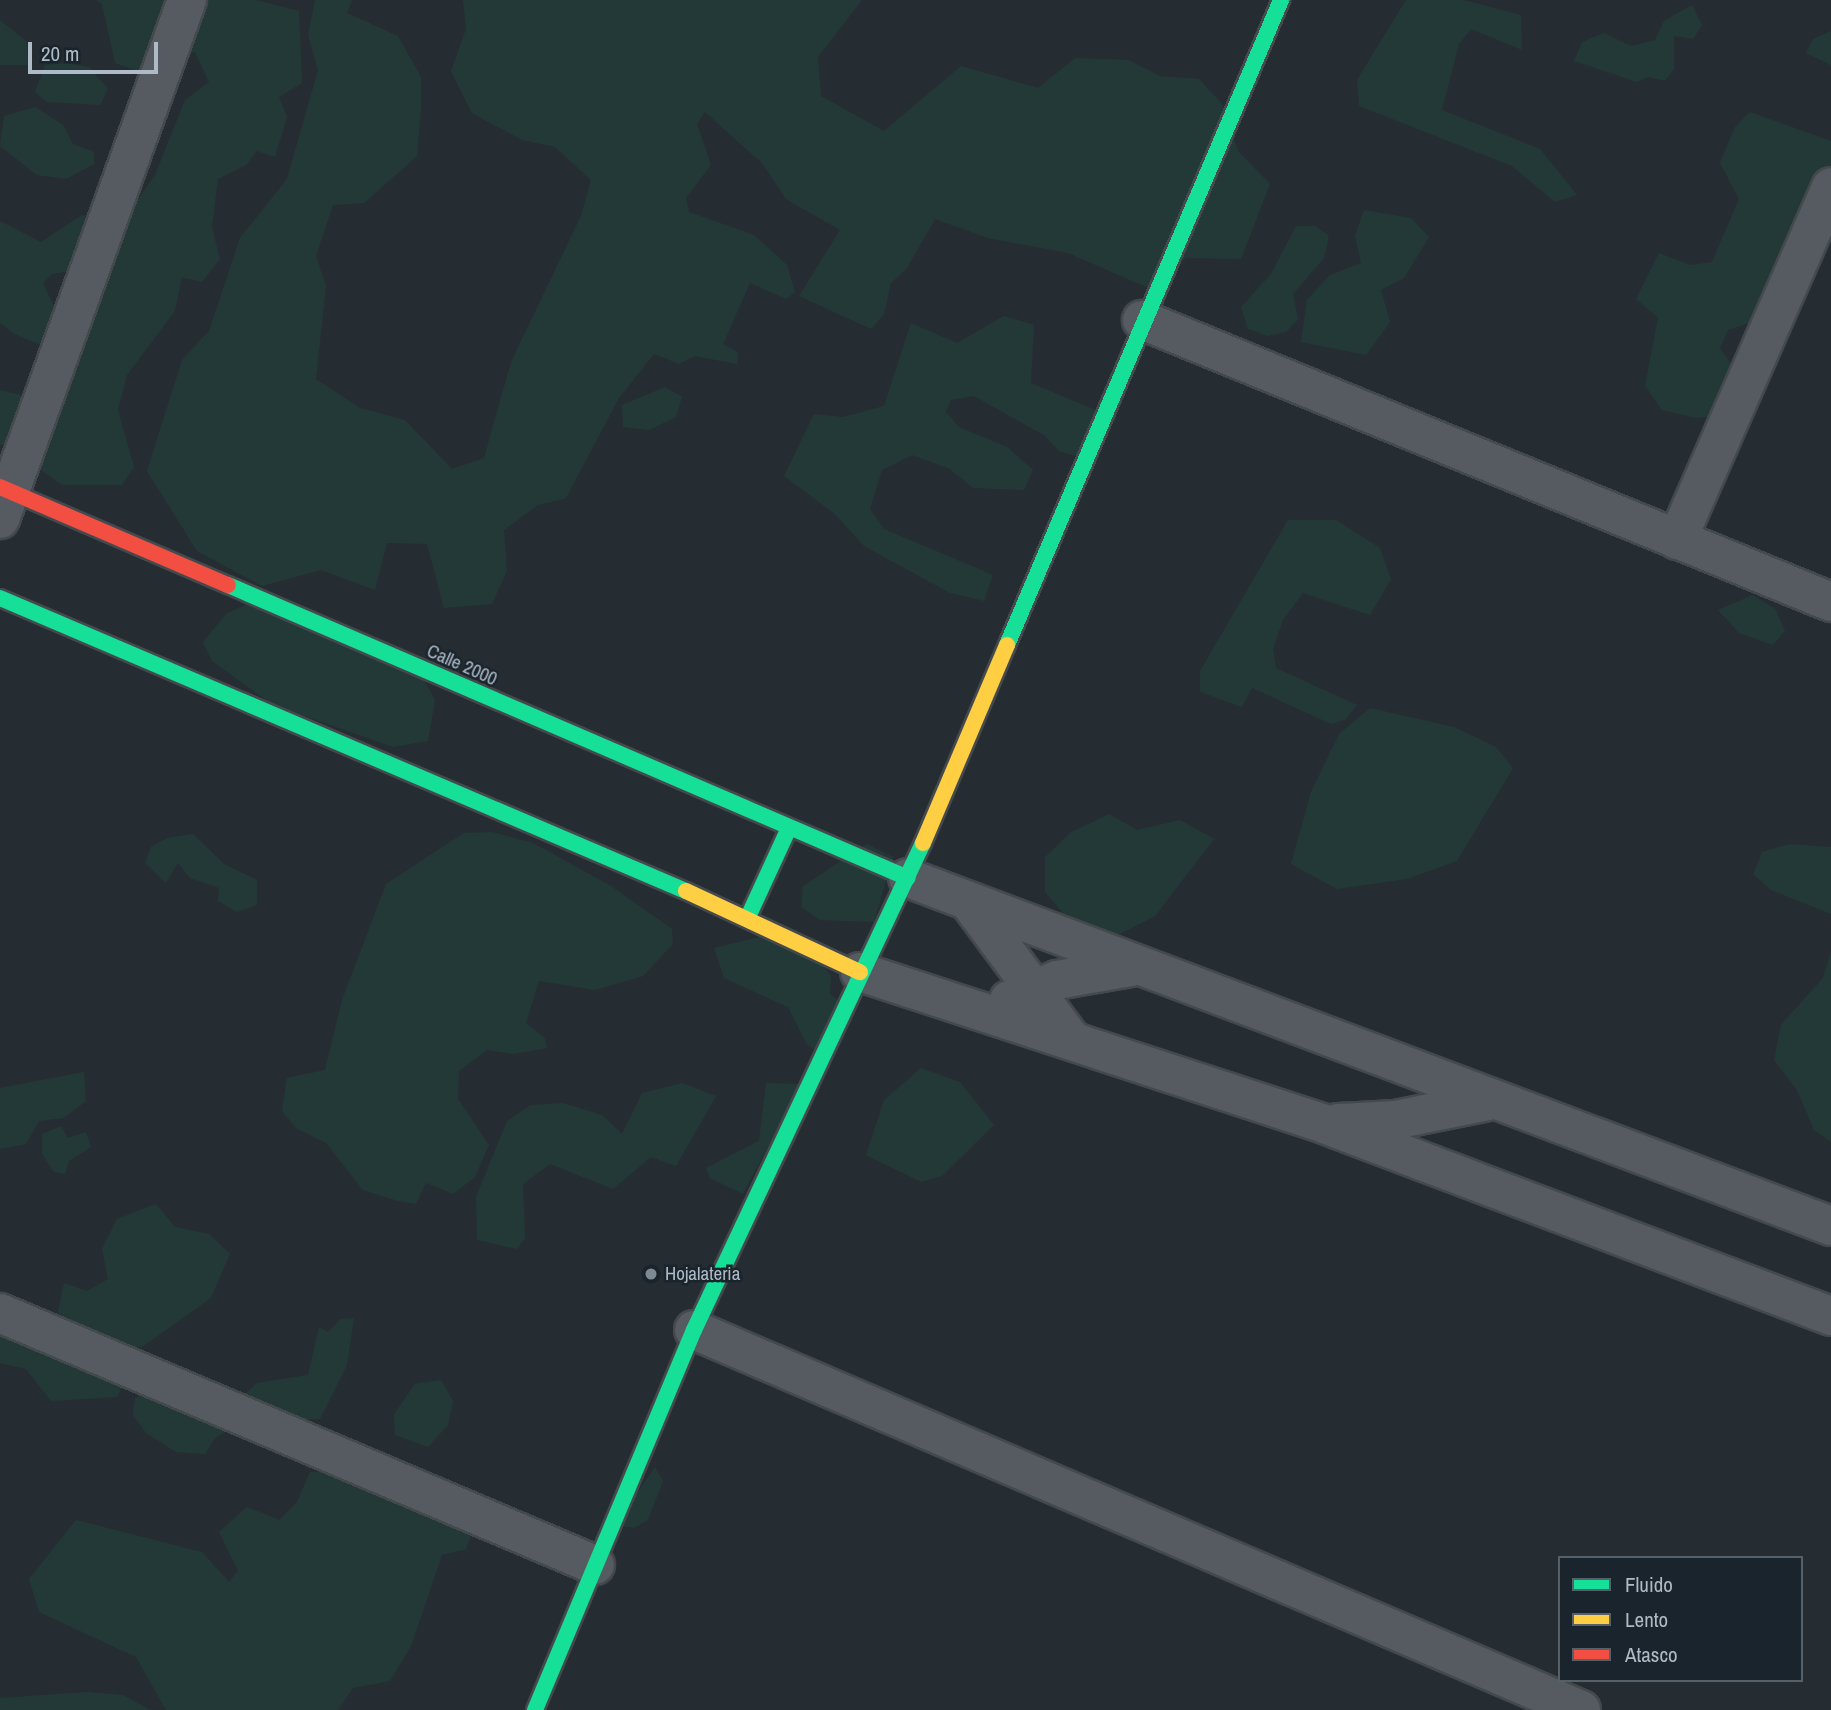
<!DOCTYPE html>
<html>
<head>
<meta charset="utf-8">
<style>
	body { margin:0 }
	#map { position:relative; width:1831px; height:1710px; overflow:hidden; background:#262d32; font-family:"Archivo Narrow",sans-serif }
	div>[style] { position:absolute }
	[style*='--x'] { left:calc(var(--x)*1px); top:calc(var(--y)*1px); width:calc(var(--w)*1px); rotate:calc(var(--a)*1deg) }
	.green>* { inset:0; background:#233938 }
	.roads { filter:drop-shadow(2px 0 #44494d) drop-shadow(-2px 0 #44494d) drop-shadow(0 2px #44494d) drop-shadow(0 -2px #44494d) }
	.street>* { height:38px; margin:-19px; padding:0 19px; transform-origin:19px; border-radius:19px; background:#565b61 }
	.fast>* { height:16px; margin:-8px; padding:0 8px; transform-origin:8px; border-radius:8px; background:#16e098 }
	.slow>* { height:16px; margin:-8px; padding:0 8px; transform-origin:8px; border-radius:8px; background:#ffcf43 }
	.jam>* { height:16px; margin:-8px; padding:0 8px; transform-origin:8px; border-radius:8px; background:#f24e42 }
	.dots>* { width:19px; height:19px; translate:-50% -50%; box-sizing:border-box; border:4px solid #19242c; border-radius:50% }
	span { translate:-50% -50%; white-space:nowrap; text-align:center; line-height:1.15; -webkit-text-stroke:5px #19242c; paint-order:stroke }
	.street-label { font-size:19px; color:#aebac5 }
	.poi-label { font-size:19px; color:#aebac5 }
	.left { translate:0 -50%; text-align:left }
	.legend { position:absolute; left:1558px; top:1556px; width:245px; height:126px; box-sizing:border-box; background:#19242c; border:2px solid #556069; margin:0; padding:9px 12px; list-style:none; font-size:21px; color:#aebac5 }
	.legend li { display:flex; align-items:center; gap:14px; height:35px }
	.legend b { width:35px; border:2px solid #556069 }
	.scale { position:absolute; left:28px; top:42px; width:130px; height:32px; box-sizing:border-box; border:4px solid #aebac5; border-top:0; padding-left:9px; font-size:21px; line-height:24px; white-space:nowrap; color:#aebac5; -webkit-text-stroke:5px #19242c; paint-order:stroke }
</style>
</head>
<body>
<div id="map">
	<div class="green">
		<div style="clip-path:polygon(96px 0,256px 0,299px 11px,302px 83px,279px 97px,287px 117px,275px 157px,257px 151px,246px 165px,218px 179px,212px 227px,220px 259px,202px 282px,182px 277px,175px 311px,127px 375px,118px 410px,134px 467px,122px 485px,62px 485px,41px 470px,42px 447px,107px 243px,155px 175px,185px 100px,209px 82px,195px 52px,164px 56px,138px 71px,115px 63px,102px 4px)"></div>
		<div style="clip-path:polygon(315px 0,352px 0,347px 13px,398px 36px,421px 77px,421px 108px,417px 156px,364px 203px,333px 205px,316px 256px,326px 286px,316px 379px,360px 408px,405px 420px,452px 469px,484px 458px,511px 362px,581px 216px,591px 180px,555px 147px,522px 140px,472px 113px,451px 71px,466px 29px,463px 0,862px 0,818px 57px,821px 96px,884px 131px,961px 66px,1038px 88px,1075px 58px,1128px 60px,1160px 76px,1199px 79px,1222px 104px,1238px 151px,1270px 184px,1241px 259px,1186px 258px,1153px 290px,1068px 253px,988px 238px,935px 219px,907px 268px,891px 283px,884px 314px,871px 329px,799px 296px,840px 230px,786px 199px,762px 163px,705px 112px,697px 124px,711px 165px,686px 198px,689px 212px,754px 235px,787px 265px,795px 292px,786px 299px,750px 283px,723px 344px,738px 352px,737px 364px,695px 356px,679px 364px,654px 354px,619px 398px,566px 498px,538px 505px,504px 530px,507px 571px,492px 604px,444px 608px,427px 544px,387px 543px,375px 590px,321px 570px,262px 586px,197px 551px,147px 471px,182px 360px,209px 331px,240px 238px,287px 179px,318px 70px,308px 35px)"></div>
		<div style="clip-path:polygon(1406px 0,1463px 0,1521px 15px,1522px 50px,1471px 29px,1459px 44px,1442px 110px,1540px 149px,1577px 195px,1555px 202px,1512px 166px,1359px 106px,1357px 80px)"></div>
		<div style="clip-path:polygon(1692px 5px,1702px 25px,1693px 39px,1674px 36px,1674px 69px,1665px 81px,1648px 77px,1637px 82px,1574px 61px,1582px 42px,1604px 33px,1631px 46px,1655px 40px,1664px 21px)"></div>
		<div style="clip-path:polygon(0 20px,27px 42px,28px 65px,0 65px)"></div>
		<div style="clip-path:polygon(1831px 31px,1831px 65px,1806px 53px,1813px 39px)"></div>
		<div style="clip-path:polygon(66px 63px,89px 67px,108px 89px,100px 105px,47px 102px,35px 92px,45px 65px)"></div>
		<div style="clip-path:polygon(35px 107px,63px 125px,73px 144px,94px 152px,94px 164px,66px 179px,37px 175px,0 146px,4px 116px)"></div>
		<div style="clip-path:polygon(1750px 112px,1831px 141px,1831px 218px,1764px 318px,1728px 330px,1720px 348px,1742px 380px,1727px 415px,1696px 418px,1662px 410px,1645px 386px,1658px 318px,1636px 299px,1659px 253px,1690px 265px,1712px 262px,1739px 199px,1720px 163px,1735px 127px)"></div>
		<div style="clip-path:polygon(1364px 210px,1411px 218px,1429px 237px,1404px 278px,1381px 290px,1390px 322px,1366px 355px,1301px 342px,1307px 300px,1330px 275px,1361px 263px,1355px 236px)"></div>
		<div style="clip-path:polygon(82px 215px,102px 224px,93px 267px,52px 274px,43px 283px,59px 317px,41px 345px,14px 334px,0 323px,0 221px,41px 242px)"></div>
		<div style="clip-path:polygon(1296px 226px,1315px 226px,1329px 236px,1324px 258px,1293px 294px,1298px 319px,1286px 332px,1268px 336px,1248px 329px,1241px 307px,1271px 274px)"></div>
		<div style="clip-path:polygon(1004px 316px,1034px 325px,1031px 383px,1117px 419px,1081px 457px,1060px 452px,1044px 435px,974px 396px,951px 400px,946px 412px,959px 427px,1007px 447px,1033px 470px,1024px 490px,973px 488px,950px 469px,912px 455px,882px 470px,870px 509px,884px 529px,993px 575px,984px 601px,950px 593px,864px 546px,835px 514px,784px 476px,814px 414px,843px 417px,884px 406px,911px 323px,957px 343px)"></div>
		<div style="clip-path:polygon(665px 387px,682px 397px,676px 417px,649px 430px,623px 427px,622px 405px)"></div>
		<div style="clip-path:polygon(0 390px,25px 396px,18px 450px,0 445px)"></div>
		<div style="clip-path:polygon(1288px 520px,1336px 520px,1380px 548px,1391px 579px,1370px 615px,1303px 593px,1283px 620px,1273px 649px,1276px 668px,1357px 705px,1345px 720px,1331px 724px,1252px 688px,1242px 707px,1200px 692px,1200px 671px)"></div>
		<div style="clip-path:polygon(271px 594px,407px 650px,435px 700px,428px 741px,393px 747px,273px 705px,212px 661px,203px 642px,227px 613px)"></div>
		<div style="clip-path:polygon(1753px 595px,1775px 609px,1785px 631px,1773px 645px,1739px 633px,1718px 610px)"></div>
		<div style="clip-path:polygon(1370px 708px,1454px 727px,1496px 747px,1513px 768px,1457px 861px,1407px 879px,1337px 889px,1291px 864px,1311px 792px,1339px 734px)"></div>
		<div style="clip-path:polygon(1109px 814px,1137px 830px,1180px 820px,1214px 839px,1155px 916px,1114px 937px,1071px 922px,1045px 892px,1045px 857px,1070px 833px)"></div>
		<div style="clip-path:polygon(492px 832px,533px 843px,611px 886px,672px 929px,673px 944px,643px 976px,595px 990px,539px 981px,526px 1023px,545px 1038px,547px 1048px,513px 1054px,487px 1050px,459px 1071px,458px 1099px,489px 1145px,475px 1177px,453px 1194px,426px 1183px,416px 1204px,398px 1201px,363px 1190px,326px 1143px,296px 1128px,282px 1111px,287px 1078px,325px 1070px,342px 1000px,386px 884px,464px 833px)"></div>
		<div style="clip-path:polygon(193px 834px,224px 864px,257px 880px,257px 905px,237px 912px,218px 901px,219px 888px,190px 878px,178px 863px,166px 883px,145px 863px,151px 847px,167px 838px)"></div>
		<div style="clip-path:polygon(867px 844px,893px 857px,874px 922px,820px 920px,801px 907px,803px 886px)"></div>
		<div style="clip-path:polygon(1790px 844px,1831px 847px,1831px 914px,1771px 890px,1753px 874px,1762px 852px)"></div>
		<div style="clip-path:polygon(788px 930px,831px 975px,830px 994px,846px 1007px,823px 1058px,806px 1043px,788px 1007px,724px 978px,714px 948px)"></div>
		<div style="clip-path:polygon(1831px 951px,1831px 1142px,1814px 1130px,1797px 1090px,1774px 1060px,1781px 1025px,1823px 978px)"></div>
		<div style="clip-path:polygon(921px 1068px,960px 1082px,994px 1125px,942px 1176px,921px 1182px,866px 1155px,884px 1100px)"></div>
		<div style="clip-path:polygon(84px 1072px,86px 1101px,64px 1118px,39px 1121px,26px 1144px,0 1149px,0 1088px)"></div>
		<div style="clip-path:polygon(682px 1083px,716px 1096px,676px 1166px,651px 1157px,613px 1189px,550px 1164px,523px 1184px,525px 1238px,517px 1249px,477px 1240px,476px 1197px,507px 1121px,531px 1105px,563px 1103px,602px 1115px,622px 1134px,642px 1093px)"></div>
		<div style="clip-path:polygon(766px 1083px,801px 1084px,743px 1194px,710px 1178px,706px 1168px,759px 1141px)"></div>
		<div style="clip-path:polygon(61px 1126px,68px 1138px,86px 1132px,91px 1147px,69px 1161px,65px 1174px,54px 1172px,42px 1154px,42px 1134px)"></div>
		<div style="clip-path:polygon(156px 1204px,175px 1227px,209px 1234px,230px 1254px,211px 1298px,142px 1347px,88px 1347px,58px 1312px,64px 1283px,87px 1291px,108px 1279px,102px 1249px,117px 1219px)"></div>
		<div style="clip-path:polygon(354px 1318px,347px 1365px,320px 1419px,299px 1420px,244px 1395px,257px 1383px,308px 1375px,319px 1327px,328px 1332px,340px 1319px)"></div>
		<div style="clip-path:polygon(0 1322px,130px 1371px,117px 1397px,51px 1401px,26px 1369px,0 1363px)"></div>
		<div style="clip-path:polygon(441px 1380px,453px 1401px,448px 1425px,428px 1447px,395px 1435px,394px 1414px,415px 1384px)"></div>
		<div style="clip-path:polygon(153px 1392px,237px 1425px,215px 1438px,205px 1454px,176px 1452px,146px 1433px,133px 1415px,135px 1398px)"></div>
		<div style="clip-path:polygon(655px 1467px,663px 1481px,648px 1520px,634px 1528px,615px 1525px)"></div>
		<div style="clip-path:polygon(354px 1470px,475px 1526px,466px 1549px,442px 1555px,411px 1646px,390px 1681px,353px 1688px,338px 1710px,166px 1710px,136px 1657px,39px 1612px,29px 1579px,76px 1520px,202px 1552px,229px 1582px,238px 1571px,219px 1532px,247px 1507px,279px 1520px,297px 1502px,310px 1472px)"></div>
		<div style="clip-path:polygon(87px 1692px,123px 1695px,150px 1710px,0 1710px,0 1698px)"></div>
	</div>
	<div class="roads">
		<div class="street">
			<div style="--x:1142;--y:320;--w:744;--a:22.26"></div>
			<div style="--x:0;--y:519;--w:552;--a:-70.19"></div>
			<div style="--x:1677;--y:540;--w:385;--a:-66.4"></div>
			<div style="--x:908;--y:878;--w:986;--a:20.66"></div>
			<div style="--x:969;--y:902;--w:169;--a:53.4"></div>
			<div style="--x:860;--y:972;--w:488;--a:18.1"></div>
			<div style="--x:1324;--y:1124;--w:542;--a:20.74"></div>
			<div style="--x:1009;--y:1000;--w:52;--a:-22.6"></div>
			<div style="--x:1057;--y:980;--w:75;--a:-10"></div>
			<div style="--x:1338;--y:1123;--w:57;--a:-3"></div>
			<div style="--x:1395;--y:1120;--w:95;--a:-11.5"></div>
			<div style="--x:0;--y:1313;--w:646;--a:22.95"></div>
			<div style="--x:694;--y:1330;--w:965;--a:23.19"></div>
		</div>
		<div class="fast">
			<div style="--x:228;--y:585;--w:740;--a:23.31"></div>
			<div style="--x:0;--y:598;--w:746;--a:23.13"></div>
			<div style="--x:1007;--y:645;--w:701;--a:-66.98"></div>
			<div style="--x:748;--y:917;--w:96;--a:-65.3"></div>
			<div style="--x:535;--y:1710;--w:412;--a:-67.3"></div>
			<div style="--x:694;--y:1330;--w:538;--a:-64.82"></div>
		</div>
		<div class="slow">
			<div style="--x:923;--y:843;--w:215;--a:-67"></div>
			<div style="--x:686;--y:891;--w:192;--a:25"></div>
		</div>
		<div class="jam">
			<div style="--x:0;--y:487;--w:248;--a:23.3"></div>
		</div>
	</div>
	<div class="dots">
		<div style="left:651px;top:1274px;background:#7e8992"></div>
	</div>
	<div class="street-label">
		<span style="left:462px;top:665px;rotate:24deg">Calle 2000</span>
	</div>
	<div class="poi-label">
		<span class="left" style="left:665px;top:1274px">Hojalateria</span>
	</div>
	<ul class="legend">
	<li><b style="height:9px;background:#16e098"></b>Fluido</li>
	<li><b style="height:9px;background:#ffcf43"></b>Lento</li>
	<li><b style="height:9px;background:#f24e42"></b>Atasco</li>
	</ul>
	<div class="scale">20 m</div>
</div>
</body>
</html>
